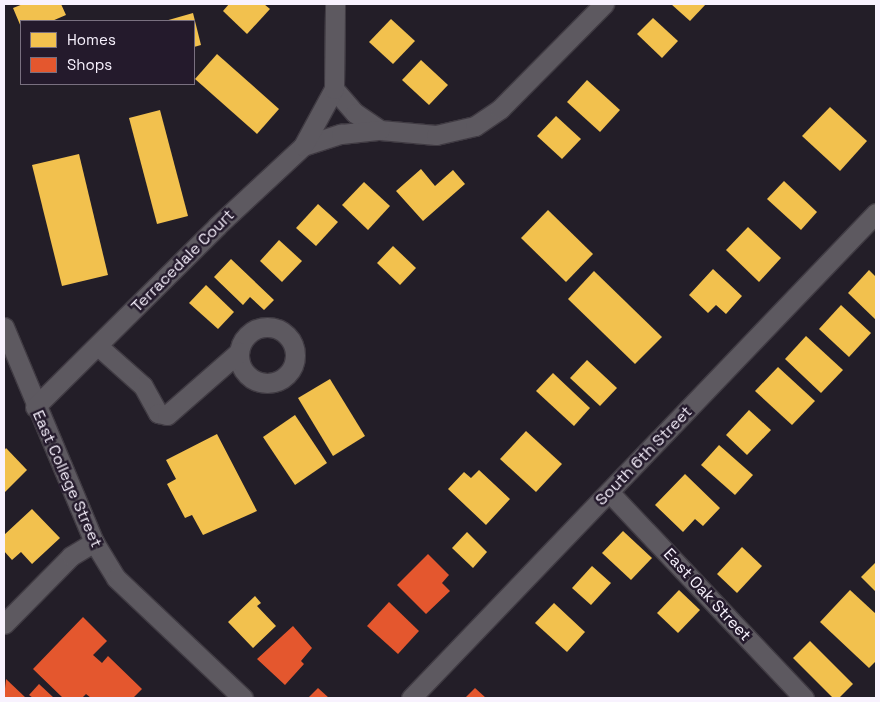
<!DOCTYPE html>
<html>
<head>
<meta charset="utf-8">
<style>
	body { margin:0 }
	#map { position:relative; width:880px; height:702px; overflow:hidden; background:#231e28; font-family:"Space Grotesk",sans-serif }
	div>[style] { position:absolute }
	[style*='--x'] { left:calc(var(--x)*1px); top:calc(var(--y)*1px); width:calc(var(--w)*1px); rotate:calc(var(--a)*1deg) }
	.homes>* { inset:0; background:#f2c14e }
	.shops>* { inset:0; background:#e4572e }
	.roads { filter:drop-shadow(1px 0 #403b43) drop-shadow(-1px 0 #403b43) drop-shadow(0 1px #403b43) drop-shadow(0 -1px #403b43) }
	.minor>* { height:19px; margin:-9.5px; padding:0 9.5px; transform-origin:9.5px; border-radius:9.5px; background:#5d5960 }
	.minor>.ring { margin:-9.5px; padding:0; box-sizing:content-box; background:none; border:19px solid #5d5960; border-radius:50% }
	span { translate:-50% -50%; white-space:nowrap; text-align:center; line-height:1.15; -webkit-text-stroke:5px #241a2c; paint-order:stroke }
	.street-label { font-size:16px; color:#f8f2fe }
	.frame { position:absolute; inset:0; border:5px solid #f8f2fe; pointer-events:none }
	.legend { position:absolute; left:20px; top:20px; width:175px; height:65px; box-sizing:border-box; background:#241a2c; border:1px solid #797080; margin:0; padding:6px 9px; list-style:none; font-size:15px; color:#f8f2fe }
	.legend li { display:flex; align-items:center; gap:10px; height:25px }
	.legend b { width:25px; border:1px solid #797080 }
</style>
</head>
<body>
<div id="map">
	<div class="homes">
		<div style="clip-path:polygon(23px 4px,61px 4px,66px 15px,52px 21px,21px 21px,21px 27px,13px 8px)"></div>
		<div style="clip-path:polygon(229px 4px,264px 4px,270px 9px,247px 34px,223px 11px)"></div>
		<div style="clip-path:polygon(671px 4px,706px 4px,690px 21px)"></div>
		<div style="clip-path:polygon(193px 13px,201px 45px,194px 47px,194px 21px,165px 21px)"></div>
		<div style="clip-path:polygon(653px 18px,678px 41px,662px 58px,637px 34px)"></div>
		<div style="clip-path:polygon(391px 19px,415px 41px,393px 64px,369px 42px)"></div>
		<div style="clip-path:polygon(217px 54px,279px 109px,257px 134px,195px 79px)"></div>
		<div style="clip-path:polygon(421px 60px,448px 85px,429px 105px,402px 80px)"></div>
		<div style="clip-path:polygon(587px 80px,620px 110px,600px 132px,567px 102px)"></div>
		<div style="clip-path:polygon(830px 107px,867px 141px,840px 171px,802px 136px)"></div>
		<div style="clip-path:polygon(160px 110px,188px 216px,157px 224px,129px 118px)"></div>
		<div style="clip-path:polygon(556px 116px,581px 139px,562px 159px,537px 136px)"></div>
		<div style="clip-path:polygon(79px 154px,108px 275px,62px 286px,32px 165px)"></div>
		<div style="clip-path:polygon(421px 169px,435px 186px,453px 170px,465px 184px,423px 221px,396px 191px)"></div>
		<div style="clip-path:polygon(784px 181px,817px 212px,801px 230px,767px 199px)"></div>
		<div style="clip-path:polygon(364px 182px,390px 206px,368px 230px,342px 205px)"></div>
		<div style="clip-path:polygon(318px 204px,338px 222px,316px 246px,296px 228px)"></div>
		<div style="clip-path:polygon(548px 210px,593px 254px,566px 282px,521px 238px)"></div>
		<div style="clip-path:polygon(748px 227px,781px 258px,759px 282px,726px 250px)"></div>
		<div style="clip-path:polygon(279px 240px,302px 261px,282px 282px,260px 261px)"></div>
		<div style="clip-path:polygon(393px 246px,416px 268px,400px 285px,377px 263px)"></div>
		<div style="clip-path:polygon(231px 259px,274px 300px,264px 310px,250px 297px,243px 305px,214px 277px)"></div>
		<div style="clip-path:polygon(713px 269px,742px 296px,726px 314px,716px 305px,708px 313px,689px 295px)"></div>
		<div style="clip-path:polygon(869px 270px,876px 277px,876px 320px,848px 293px)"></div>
		<div style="clip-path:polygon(594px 271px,662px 337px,635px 364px,568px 299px)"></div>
		<div style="clip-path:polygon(206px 285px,234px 312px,218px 329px,189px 303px)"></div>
		<div style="clip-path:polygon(841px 305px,871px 333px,849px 357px,819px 329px)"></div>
		<div style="clip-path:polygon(806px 336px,843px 370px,821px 393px,785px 359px)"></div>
		<div style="clip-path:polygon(587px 360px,617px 388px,600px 406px,570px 378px)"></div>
		<div style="clip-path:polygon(778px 367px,815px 401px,792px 425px,755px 391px)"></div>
		<div style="clip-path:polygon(553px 373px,590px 408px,574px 426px,536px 391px)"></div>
		<div style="clip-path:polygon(330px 379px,365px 436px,333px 456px,298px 398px)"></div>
		<div style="clip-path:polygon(749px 410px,771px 430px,747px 455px,726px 435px)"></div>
		<div style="clip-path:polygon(295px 415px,327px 463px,295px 485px,263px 437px)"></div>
		<div style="clip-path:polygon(526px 431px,562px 464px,536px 492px,500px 459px)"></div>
		<div style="clip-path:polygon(217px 434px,257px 511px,203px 535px,192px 515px,185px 518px,167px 484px,176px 479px,166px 460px)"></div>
		<div style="clip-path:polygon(719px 445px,753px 475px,735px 495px,701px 465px)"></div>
		<div style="clip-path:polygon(6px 448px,27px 470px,4px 493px,4px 451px)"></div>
		<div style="clip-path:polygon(479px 470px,510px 499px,486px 525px,448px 489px,464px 472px,471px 478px)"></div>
		<div style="clip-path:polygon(685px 474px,720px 508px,703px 526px,695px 519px,683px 532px,655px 505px)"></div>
		<div style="clip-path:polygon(32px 509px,60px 538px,32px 564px,21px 552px,12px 560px,4px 551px,4px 535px)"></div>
		<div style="clip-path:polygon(623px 531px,652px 558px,631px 580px,602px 553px)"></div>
		<div style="clip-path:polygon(467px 532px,487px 552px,473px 568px,452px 548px)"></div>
		<div style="clip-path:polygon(742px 547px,762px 566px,737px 593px,717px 574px)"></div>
		<div style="clip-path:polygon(876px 562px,876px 592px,861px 577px)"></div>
		<div style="clip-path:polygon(592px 566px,611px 583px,591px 605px,572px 588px)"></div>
		<div style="clip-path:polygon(679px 590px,700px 610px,678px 633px,657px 613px)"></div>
		<div style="clip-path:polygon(850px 590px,876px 614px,876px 661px,869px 668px,820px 622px)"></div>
		<div style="clip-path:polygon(255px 596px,261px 603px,257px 606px,276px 626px,253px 648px,228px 622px)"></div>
		<div style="clip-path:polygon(554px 603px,585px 632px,567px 652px,535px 623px)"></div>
		<div style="clip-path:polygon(810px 641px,853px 684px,839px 698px,833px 698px,793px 658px)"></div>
	</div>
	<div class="shops">
		<div style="clip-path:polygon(428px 554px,449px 575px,442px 583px,450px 591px,426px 614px,397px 585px)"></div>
		<div style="clip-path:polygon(389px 602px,419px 631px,398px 654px,367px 626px)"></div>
		<div style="clip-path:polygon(83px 617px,107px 641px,93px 655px,102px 663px,108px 656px,142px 689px,133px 698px,91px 698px,86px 694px,82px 698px,63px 698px,33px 669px)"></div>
		<div style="clip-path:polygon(293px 626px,312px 648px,301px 661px,304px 664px,285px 685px,257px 659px)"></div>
		<div style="clip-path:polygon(6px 679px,26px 698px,4px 698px)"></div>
		<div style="clip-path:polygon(39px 684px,54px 698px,33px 698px,29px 695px)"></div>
		<div style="clip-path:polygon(318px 688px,329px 698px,308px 698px)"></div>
		<div style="clip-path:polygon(475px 688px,486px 698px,465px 698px)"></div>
	</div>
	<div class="roads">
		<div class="minor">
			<div style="--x:334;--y:89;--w:32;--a:49"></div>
			<div style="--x:355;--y:113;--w:30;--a:34"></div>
			<div style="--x:380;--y:130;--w:56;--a:5.1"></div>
			<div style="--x:436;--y:135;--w:40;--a:-13"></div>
			<div style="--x:475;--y:126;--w:30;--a:-34"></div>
			<div style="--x:500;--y:109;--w:148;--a:-45.3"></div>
			<div style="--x:303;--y:146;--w:40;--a:-18"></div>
			<div style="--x:341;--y:134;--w:39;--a:-6"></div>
			<div style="--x:4;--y:327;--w:233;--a:67.3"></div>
			<div style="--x:94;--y:542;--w:42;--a:58.6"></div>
			<div style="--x:116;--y:578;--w:175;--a:43.4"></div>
			<div class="ring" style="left:239px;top:327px;width:37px;height:37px"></div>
			<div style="--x:98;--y:346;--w:60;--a:41.6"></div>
			<div style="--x:143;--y:386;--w:31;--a:61"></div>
			<div style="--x:158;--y:413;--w:9;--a:13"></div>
			<div style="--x:167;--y:415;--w:96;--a:-41.2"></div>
			<div style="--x:35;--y:407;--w:257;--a:-44.8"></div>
			<div style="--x:217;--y:226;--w:117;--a:-42.9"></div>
			<div style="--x:303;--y:146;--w:65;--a:-61.5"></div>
			<div style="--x:334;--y:89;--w:85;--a:-89.3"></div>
			<div style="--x:609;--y:492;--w:284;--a:46.6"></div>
			<div style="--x:4;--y:624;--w:95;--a:-45.4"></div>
			<div style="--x:71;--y:556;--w:27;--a:-31"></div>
			<div style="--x:411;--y:698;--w:672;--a:-46.21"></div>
		</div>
	</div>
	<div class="street-label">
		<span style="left:183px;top:261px;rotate:-45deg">Terracedale Court</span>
		<span style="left:644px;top:456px;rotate:-46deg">South 6th Street</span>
		<span style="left:67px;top:479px;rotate:66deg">East College Street</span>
		<span style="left:707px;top:595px;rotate:47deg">East Oak Street</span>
	</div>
	<div class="frame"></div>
	<ul class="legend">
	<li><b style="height:14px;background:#f2c14e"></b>Homes</li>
	<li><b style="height:14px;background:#e4572e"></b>Shops</li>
	</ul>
</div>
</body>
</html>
